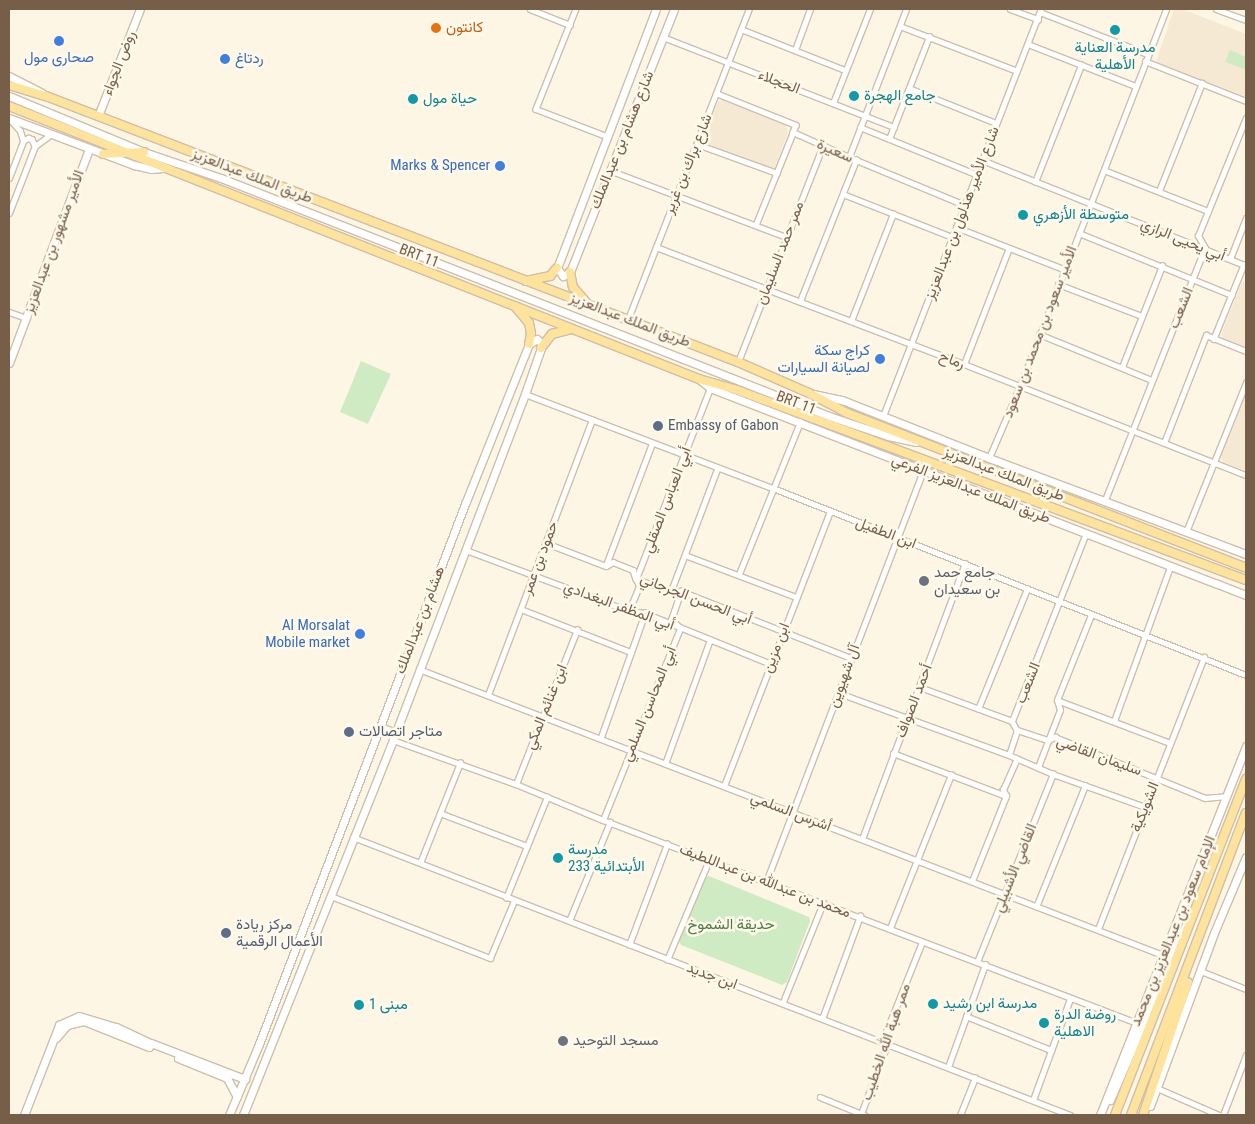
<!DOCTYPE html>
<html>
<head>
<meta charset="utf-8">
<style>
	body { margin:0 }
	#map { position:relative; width:1255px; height:1124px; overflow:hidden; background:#fdf6e5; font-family:"Roboto Condensed",Vazirmatn,sans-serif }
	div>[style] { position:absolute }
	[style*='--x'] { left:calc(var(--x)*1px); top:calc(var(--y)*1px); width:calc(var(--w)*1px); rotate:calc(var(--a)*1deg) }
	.residential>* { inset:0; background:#f5e9d3 }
	.green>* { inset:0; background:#cfebc3 }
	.roads { filter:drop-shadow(1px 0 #cfbeab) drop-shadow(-1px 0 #cfbeab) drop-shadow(0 1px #cfbeab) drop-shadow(0 -1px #cfbeab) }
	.street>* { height:4.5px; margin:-2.25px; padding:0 2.25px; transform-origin:2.25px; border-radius:2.25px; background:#fff }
	.secondary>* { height:7px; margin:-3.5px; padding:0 3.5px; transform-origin:3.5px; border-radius:3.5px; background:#fff }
	.primary>* { height:8px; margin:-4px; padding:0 4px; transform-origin:4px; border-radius:4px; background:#fde39b }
	.dots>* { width:14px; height:14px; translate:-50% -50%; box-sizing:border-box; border:2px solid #fff9ec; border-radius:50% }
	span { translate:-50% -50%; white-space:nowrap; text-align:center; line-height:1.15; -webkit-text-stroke:5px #fff9ec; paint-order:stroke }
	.food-label { font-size:15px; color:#c56008 }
	.left { translate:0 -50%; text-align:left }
	.culture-label { font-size:15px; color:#0d838f }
	.shop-label { font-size:15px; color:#366cbe }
	.right { translate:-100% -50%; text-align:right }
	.street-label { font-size:15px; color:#775e49 }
	.service-label { font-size:15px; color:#4e5e75 }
	.worship-label { font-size:15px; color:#5b616d }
	.park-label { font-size:15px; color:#4c7d41 }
	.frame { position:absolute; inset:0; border:10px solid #775e49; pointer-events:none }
</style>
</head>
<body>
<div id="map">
	<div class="residential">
		<div style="clip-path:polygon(1174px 9px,1182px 9px,1246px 34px,1246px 97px,1156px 62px)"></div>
		<div style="clip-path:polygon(722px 100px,786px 125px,788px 133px,774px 170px,704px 143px,704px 138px,718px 102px)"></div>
		<div style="clip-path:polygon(1243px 282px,1246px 283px,1246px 347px,1223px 338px,1221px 335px,1241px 284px)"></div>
		<div style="clip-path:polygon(1246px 395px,1246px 471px,1223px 462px,1221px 457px)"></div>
	</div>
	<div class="green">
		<div style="clip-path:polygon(1230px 50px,1246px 57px,1246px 70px,1225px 62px)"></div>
		<div style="clip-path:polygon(361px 361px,391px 374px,368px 424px,340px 412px)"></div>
		<div style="clip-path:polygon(709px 876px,809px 917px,810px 921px,787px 982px,782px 985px,681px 945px,679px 941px,704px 878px)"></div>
	</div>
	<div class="roads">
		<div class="street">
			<div style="--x:530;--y:9;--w:43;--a:21.8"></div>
			<div style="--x:576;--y:9;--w:108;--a:111.8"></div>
			<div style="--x:536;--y:109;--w:75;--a:21.1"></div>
			<div style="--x:1010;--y:9;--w:30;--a:20"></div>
			<div style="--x:1216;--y:9;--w:32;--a:20"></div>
			<div style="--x:1040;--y:12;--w:116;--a:21.3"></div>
			<div style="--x:900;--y:26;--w:125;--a:21"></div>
			<div style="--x:741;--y:29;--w:112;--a:21.5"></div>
			<div style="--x:663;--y:37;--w:248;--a:21.3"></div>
			<div style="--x:1028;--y:44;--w:116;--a:21.3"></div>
			<div style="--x:795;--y:50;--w:44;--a:-69.9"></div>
			<div style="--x:1145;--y:61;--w:109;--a:21.6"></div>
			<div style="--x:909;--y:88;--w:94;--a:21.9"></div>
			<div style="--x:716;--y:93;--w:86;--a:21.8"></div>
			<div style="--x:796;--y:125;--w:8;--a:113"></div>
			<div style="--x:793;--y:132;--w:61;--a:24.1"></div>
			<div style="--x:849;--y:157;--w:126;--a:22.5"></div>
			<div style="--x:833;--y:103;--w:101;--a:-68.5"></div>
			<div style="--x:860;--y:127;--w:125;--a:22.1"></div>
			<div style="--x:889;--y:139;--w:110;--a:-68.6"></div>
			<div style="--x:23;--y:141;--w:6;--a:-31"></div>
			<div style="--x:28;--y:138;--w:4;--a:14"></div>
			<div style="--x:32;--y:139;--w:8;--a:67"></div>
			<div style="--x:697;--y:144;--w:85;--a:19.9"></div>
			<div style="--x:849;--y:157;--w:159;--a:-68.9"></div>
			<div style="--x:982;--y:160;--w:282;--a:21.8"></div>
			<div style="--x:1244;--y:265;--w:80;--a:112.1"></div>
			<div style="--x:609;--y:170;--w:189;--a:20.7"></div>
			<div style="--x:1104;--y:170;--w:112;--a:21.5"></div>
			<div style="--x:9;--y:178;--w:40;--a:-69"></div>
			<div style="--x:23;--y:141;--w:10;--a:-107"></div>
			<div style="--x:20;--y:131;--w:15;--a:-132"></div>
			<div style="--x:1035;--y:182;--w:126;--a:-68.5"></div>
			<div style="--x:1159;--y:191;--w:116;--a:-68.3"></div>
			<div style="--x:843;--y:194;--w:117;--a:21.5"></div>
			<div style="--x:9;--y:213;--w:72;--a:-68.8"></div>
			<div style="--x:35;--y:146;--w:19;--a:-36"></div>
			<div style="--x:756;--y:224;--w:99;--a:-68.1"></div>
			<div style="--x:956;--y:227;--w:116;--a:21.3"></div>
			<div style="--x:1079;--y:233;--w:165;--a:22.1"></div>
			<div style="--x:656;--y:247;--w:329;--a:20.8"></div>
			<div style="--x:964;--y:364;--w:303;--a:21.5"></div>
			<div style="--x:1230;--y:259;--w:44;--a:-68.7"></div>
			<div style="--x:1058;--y:284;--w:90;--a:20.9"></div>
			<div style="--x:800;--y:301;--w:152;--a:-68.3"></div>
			<div style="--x:9;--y:312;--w:18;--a:19"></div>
			<div style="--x:628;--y:319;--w:333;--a:-68.7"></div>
			<div style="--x:851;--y:321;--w:115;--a:-68.6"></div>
			<div style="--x:1039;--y:334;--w:122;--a:22.2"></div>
			<div style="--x:738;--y:362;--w:233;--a:-68.6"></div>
			<div style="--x:964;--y:364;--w:124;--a:-68.8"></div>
			<div style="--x:1122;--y:367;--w:109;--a:-68.4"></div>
			<div style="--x:525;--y:394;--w:265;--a:20.8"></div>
			<div style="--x:773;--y:488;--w:509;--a:21.57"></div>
			<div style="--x:883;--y:416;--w:437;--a:-68.8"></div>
			<div style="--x:1164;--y:443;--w:116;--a:-68.7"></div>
			<div style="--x:1206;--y:335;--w:43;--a:21.8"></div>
			<div style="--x:989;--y:458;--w:78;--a:-66.7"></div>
			<div style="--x:1020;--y:386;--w:404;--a:-68.8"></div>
			<div style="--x:1105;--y:500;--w:271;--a:-68.4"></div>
			<div style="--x:1205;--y:248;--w:14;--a:-120"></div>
			<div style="--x:1198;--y:236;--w:127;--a:-67.9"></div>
			<div style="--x:1186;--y:532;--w:161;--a:-68.1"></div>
			<div style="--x:546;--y:543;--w:64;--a:21"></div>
			<div style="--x:606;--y:566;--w:8;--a:-30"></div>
			<div style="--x:613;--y:562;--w:22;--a:22"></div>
			<div style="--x:633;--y:570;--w:9;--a:72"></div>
			<div style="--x:636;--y:579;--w:37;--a:19"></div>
			<div style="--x:671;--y:591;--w:10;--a:0"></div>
			<div style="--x:681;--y:591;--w:183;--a:21.5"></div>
			<div style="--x:466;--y:550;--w:174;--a:20.5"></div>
			<div style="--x:629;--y:611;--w:16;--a:7"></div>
			<div style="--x:645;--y:613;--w:136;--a:22"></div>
			<div style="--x:685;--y:555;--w:119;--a:20.7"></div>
			<div style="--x:606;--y:565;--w:130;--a:-69.3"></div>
			<div style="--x:739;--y:574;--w:164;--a:-68.1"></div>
			<div style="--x:671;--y:591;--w:130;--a:-69.3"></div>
			<div style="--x:521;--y:609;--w:118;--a:21.4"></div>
			<div style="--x:629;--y:611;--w:27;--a:-68"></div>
			<div style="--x:639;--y:586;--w:8;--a:-113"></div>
			<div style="--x:636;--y:579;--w:205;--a:-68.8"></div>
			<div style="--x:419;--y:669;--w:797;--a:21.03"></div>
			<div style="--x:920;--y:687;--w:98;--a:20.3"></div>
			<div style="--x:1012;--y:721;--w:10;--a:61"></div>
			<div style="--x:1017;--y:730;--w:33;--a:18"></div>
			<div style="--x:1048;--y:740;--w:8;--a:-23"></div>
			<div style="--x:1055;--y:737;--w:162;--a:22.1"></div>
			<div style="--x:1205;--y:798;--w:21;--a:-5"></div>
			<div style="--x:839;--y:693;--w:181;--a:20"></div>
			<div style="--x:1009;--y:755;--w:48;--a:23.4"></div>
			<div style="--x:1053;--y:774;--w:98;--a:19.7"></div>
			<div style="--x:488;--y:695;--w:294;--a:-69.3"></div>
			<div style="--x:1057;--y:700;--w:121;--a:20.8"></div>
			<div style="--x:978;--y:709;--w:130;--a:-67.8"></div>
			<div style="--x:1012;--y:721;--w:202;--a:-68.5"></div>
			<div style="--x:1114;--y:721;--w:164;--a:-70"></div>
			<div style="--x:601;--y:737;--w:132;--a:-70.5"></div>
			<div style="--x:393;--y:740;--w:131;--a:19.7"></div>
			<div style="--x:516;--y:784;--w:94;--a:22.5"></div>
			<div style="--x:603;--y:820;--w:571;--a:20.81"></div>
			<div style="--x:893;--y:753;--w:121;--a:20.8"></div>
			<div style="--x:1009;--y:755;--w:26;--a:-72"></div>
			<div style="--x:665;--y:764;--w:132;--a:-70.1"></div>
			<div style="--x:1038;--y:767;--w:61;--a:-68.9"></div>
			<div style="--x:1060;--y:710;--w:10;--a:-107"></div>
			<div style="--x:1057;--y:700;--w:92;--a:-68.2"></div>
			<div style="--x:516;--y:784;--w:166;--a:-68.4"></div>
			<div style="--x:724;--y:786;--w:294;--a:-68.9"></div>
			<div style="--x:440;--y:813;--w:93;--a:20.8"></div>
			<div style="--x:603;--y:820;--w:207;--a:-68.1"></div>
			<div style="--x:680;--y:628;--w:12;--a:-138"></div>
			<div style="--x:671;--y:620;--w:31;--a:-71"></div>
			<div style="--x:353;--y:837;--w:769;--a:21.19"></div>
			<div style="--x:862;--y:839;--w:294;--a:-69.5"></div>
			<div style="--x:420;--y:863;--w:108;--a:-68.2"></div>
			<div style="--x:972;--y:881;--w:92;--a:-68.2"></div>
			<div style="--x:1006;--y:796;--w:7;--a:-117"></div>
			<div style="--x:1003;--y:790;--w:34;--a:-66"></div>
			<div style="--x:766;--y:882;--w:440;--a:-69.1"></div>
			<div style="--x:331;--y:896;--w:171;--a:21.3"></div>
			<div style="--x:490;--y:958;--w:62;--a:-67.2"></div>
			<div style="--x:506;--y:898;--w:109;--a:-67.9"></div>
			<div style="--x:1036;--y:907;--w:131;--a:-68"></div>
			<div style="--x:569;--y:921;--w:107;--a:-67.5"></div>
			<div style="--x:890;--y:928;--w:165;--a:-68.3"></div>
			<div style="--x:1098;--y:929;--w:292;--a:-68.7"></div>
			<div style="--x:629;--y:945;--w:108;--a:-69.4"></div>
			<div style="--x:667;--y:960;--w:108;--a:-67.2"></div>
			<div style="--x:977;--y:962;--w:203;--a:-68"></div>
			<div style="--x:1201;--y:971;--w:48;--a:21.8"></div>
			<div style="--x:783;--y:1002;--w:107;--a:-68"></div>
			<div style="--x:966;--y:1016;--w:92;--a:21.8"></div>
			<div style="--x:822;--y:1019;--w:110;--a:-69.7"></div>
			<div style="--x:948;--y:1067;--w:109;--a:-70.1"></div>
			<div style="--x:1157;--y:1088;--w:68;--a:23.5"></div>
			<div style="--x:820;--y:1097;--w:48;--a:22.2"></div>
			<div style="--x:1033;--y:1100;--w:108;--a:-69.9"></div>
			<div style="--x:861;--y:1114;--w:74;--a:-69.4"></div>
			<div style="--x:887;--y:1045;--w:13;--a:-94"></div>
			<div style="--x:886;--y:1032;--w:97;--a:-68.2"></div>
			<div style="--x:960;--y:1115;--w:40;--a:-68"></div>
			<div style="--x:1223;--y:1115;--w:64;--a:-69"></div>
		</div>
		<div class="secondary">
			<div style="--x:656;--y:9;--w:277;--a:110.9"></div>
			<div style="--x:557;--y:268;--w:10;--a:53"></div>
			<div style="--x:563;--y:276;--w:8;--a:-30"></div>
			<div style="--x:570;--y:272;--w:283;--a:-68.4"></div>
			<div style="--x:9;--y:76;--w:37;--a:27"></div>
			<div style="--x:9;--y:96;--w:146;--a:22.5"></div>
			<div style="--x:144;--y:152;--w:81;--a:18.7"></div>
			<div style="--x:221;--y:178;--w:653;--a:21.38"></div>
			<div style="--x:829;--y:416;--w:62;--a:18.7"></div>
			<div style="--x:888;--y:436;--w:29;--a:12"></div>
			<div style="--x:98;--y:116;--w:115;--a:-68.6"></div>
			<div style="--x:9;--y:118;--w:134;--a:20.6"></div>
			<div style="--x:134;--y:165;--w:17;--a:13"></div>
			<div style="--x:151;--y:169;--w:12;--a:-5"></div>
			<div style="--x:9;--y:363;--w:228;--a:-69.5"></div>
			<div style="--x:699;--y:379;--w:14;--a:39"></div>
			<div style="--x:710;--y:388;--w:575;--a:21.12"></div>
			<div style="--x:813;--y:394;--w:30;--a:12"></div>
			<div style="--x:842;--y:400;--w:158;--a:21.5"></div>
			<div style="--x:989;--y:458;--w:274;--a:20.5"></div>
			<div style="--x:380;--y:727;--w:17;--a:21"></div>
			<div style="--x:56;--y:1038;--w:17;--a:-50"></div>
			<div style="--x:67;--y:1025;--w:17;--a:-13"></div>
			<div style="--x:84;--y:1021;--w:70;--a:21.8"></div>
			<div style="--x:178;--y:1058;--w:53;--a:22.2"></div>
			<div style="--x:227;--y:1078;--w:21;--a:62"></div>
			<div style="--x:1110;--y:1100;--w:194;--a:-66.6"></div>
			<div style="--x:1150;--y:1106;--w:184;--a:-69.7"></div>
			<div style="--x:1214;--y:933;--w:82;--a:-67.2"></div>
			<div style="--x:24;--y:1115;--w:97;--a:-68.7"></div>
			<div style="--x:59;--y:1025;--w:22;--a:-24"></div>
			<div style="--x:79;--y:1016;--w:39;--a:17"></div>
			<div style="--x:116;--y:1027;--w:38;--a:25"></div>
			<div style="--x:151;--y:1043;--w:101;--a:21"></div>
			<div style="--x:229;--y:1115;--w:77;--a:-67.1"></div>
			<div style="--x:259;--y:1044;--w:578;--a:-69.12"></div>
			<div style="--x:465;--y:504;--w:172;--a:-68.2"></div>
			<div style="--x:529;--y:344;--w:9;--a:-32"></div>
			<div style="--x:537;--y:339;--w:6;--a:45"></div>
			<div style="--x:541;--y:343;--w:5;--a:90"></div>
			<div style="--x:541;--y:348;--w:49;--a:109.2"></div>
			<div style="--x:525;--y:394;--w:370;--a:110.9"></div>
			<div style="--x:393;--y:740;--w:404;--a:111.8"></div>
			<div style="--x:1100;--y:1115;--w:397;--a:-68.4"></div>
		</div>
		<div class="primary">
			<div style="--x:9;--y:85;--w:39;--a:17"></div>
			<div style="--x:46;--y:96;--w:741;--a:21.03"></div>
			<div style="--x:738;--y:362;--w:77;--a:23.6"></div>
			<div style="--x:809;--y:393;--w:43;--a:27.8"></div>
			<div style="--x:847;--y:413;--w:428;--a:21.2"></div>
			<div style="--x:9;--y:106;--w:742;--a:21.59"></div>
			<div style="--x:699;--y:379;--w:40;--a:16"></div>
			<div style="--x:737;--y:390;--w:543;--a:20.47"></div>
			<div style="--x:103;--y:154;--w:41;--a:-2.8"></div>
			<div style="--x:570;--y:272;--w:15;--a:79"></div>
			<div style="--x:573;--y:287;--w:21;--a:49"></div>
			<div style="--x:526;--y:281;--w:25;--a:-12"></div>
			<div style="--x:550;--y:276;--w:11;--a:-49"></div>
			<div style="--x:517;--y:309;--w:18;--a:49"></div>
			<div style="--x:529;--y:323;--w:10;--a:79"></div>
			<div style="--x:531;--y:333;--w:11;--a:100"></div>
			<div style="--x:541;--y:348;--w:18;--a:-52"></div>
			<div style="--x:552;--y:334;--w:16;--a:-14"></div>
			<div style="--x:1115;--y:1115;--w:361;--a:-68.7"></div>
			<div style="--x:1131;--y:1115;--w:323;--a:-69.2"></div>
			<div style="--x:1143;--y:1115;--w:140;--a:-71.3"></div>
		</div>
	</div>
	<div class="dots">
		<div style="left:436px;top:28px;background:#e8710a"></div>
		<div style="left:1115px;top:30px;background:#0f9aa8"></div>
		<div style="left:59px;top:41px;background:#3f7fe0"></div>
		<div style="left:225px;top:59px;background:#3f7fe0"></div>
		<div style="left:854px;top:96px;background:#0f9aa8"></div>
		<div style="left:413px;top:99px;background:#0f9aa8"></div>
		<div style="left:500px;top:166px;background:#3f7fe0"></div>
		<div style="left:1023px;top:215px;background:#0f9aa8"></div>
		<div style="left:880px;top:359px;background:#3f7fe0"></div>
		<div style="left:658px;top:426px;background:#5c6f8a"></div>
		<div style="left:924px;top:581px;background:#6b7280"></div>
		<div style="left:360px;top:634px;background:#3f7fe0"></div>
		<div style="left:349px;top:732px;background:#5c6f8a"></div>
		<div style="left:558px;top:858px;background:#0f9aa8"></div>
		<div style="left:226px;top:933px;background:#5c6f8a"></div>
		<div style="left:933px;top:1004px;background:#0f9aa8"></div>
		<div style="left:359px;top:1005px;background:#0f9aa8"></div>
		<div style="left:1044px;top:1023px;background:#0f9aa8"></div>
		<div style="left:563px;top:1041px;background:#6b7280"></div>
	</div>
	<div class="food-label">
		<span class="left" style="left:446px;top:28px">كانتون</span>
	</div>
	<div class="culture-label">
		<span style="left:1115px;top:56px">مدرسة العناية<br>الأهلية</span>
		<span class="left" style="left:864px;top:96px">جامع الهجرة</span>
		<span class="left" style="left:423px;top:99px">حياة مول</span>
		<span class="left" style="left:1033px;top:215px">متوسطة الأزهري</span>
		<span class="left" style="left:568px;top:858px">مدرسة<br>الأبتدائية 233</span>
		<span class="left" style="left:943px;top:1004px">مدرسة ابن رشيد</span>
		<span class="left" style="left:369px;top:1005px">مبنى 1</span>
		<span class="left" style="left:1054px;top:1023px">روضة الدرة<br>الاهلية</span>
	</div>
	<div class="shop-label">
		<span style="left:59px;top:58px">صحارى مول</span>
		<span class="left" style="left:235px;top:59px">ردتاغ</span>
		<span class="right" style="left:490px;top:166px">Marks &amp; Spencer</span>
		<span class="right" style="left:870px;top:359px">كراج سكة<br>لصيانة السيارات</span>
		<span class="right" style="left:350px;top:634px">Al Morsalat<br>Mobile market</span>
	</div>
	<div class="street-label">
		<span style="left:119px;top:63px;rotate:-69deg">روض الجواء</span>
		<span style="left:779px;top:82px;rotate:21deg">الحجلاء</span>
		<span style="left:622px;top:140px;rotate:-68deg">شارع هشام بن عبدالملك</span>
		<span style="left:835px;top:151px;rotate:24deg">سعيرة</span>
		<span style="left:688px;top:164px;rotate:-68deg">شارع براك بن غرير</span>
		<span style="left:252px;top:176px;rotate:21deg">طريق الملك عبدالعزيز</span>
		<span style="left:962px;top:213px;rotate:-69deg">شارع الأمير هذلول بن عبدالعزيز</span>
		<span style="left:1183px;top:240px;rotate:22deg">أبي يحيى الرازي</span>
		<span style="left:54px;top:242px;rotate:-70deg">الأمير مشهور بن عبدالعزيز</span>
		<span style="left:780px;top:253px;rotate:-69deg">ممر حمد السليمان</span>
		<span style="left:419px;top:256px;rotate:21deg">BRT 11</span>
		<span style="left:1181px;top:308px;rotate:-68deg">الشعب</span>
		<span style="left:630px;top:320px;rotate:21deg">طريق الملك عبدالعزيز</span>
		<span style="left:1040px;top:332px;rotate:-69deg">الأمير سعود بن محمد بن سعود</span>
		<span style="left:952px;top:360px;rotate:21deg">رماح</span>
		<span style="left:796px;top:403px;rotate:21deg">BRT 11</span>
		<span style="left:1004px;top:474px;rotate:21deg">طريق الملك عبدالعزيز</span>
		<span style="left:971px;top:489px;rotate:21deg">طريق الملك عبدالعزيز الفرعي</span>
		<span style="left:667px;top:500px;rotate:-69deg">أبي العباس الصقلي</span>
		<span style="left:886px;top:533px;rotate:21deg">ابن الطفيل</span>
		<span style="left:540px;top:558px;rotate:-69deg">حمود بن عمر</span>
		<span style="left:696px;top:599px;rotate:21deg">أبي الحسن الجرجاني</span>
		<span style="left:619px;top:606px;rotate:20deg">أبي المظفر البغدادي</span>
		<span style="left:420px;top:620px;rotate:-69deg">هشام بن عبدالملك</span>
		<span style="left:776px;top:648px;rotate:-69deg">ابن مزين</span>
		<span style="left:844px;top:676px;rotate:-70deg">آل شهيوين</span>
		<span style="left:1028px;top:683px;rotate:-68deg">الشعب</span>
		<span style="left:914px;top:701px;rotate:-69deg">أحمد الصواف</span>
		<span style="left:649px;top:704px;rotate:-68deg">أبي المحاسن السلمي</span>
		<span style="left:546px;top:707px;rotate:-68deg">ابن غنائم المكي</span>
		<span style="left:1099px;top:756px;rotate:20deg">سليمان القاضي</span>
		<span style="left:1145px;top:807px;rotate:-68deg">الشويكية</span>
		<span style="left:791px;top:812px;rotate:21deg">أشرس السلمي</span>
		<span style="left:1015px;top:868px;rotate:-68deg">القاضي الأشبيلي</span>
		<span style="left:765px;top:881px;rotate:21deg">محمد بن عبدالله بن عبداللطيف</span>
		<span style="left:1173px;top:931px;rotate:-68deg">الإمام سعود بن عبدالعزيز بن محمد</span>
		<span style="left:712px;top:976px;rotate:20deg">ابن جديد</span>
		<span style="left:886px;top:1042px;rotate:-71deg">ممر هبة الله الخطيب</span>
	</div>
	<div class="service-label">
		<span class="left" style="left:668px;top:426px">Embassy of Gabon</span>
		<span class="left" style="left:359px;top:732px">متاجر اتصالات</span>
		<span class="left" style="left:236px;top:933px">مركز ريادة<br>الأعمال الرقمية</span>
	</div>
	<div class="worship-label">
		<span class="left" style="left:934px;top:581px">جامع حمد<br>بن سعيدان</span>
		<span class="left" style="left:573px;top:1041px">مسجد التوحيد</span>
	</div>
	<div class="park-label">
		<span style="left:731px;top:925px">حديقة الشموخ</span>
	</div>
	<div class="frame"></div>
</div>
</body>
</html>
